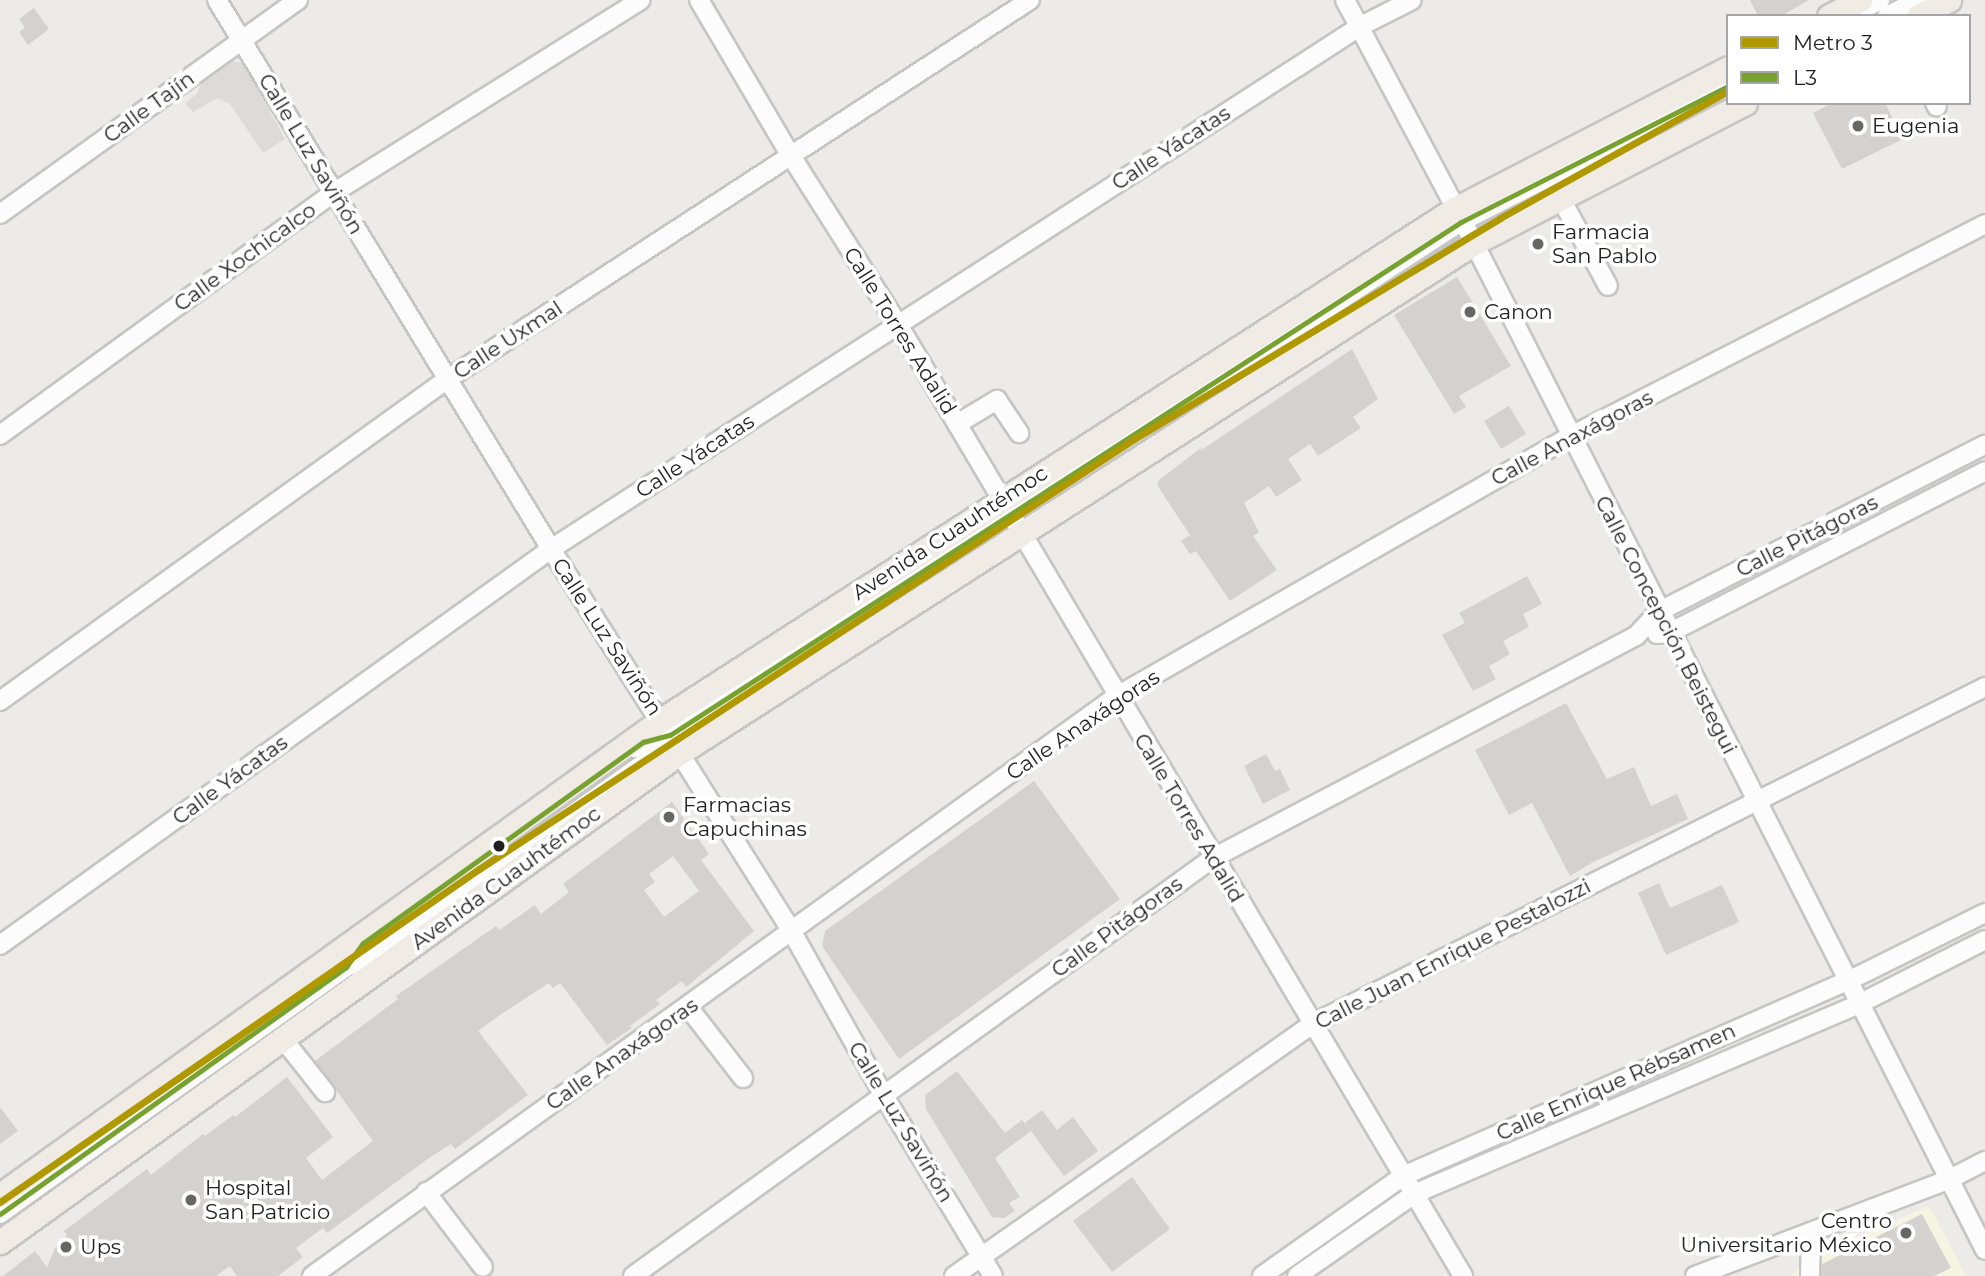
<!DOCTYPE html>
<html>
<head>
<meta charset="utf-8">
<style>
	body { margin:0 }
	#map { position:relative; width:1985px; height:1276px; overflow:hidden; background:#edebe8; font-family:Montserrat,sans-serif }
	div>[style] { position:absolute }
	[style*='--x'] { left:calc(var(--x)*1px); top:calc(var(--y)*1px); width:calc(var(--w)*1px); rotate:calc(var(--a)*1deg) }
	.education>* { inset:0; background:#f7f5e2 }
	.parking>* { inset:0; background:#dcdbd9 }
	.building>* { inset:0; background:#d4d1ce }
	.roads { filter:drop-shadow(2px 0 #c6c5c4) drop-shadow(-2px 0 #c6c5c4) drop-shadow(0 2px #c6c5c4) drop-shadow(0 -2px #c6c5c4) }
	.minor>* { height:18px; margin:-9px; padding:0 9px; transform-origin:9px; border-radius:9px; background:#fcfcfc }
	.major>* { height:23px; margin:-11.5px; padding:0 11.5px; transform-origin:11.5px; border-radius:11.5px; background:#f0ebe5 }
	.bus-1>* { height:5px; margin:-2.5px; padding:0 2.5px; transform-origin:2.5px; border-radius:2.5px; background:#78a22f }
	.metro-1>* { height:7px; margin:-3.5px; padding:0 3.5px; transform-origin:3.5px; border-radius:3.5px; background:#af9800 }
	.dots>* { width:19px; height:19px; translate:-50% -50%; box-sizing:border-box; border:4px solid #fff; border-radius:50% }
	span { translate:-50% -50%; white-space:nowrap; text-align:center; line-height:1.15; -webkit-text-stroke:7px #fff; paint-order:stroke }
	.street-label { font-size:21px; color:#1f1f1f }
	.poi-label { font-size:21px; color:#1f1f1f }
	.left { translate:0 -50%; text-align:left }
	.right { translate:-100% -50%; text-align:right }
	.legend { position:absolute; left:1726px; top:14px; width:245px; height:91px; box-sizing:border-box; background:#fff; border:2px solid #a5a5a5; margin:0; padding:9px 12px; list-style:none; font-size:21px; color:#1f1f1f }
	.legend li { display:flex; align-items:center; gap:14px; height:35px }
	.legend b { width:35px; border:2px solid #a5a5a5 }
</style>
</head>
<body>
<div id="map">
	<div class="education">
		<div style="clip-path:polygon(1929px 1206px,1966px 1276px,1791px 1276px,1808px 1259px)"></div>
	</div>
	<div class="parking">
		<div style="clip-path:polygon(231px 61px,244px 63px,285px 139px,263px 153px,230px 104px,217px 98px,193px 112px,185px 103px,197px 94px,203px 80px,219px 64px)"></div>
	</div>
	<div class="building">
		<div style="clip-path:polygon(1750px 0,1809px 0,1781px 16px,1758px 16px)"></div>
		<div style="clip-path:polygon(34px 8px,49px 29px,28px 45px,19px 32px,25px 28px,19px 19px)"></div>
		<div style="clip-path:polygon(1832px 103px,1885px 103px,1903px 139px,1842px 169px,1813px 113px)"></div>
		<div style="clip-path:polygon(1457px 277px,1511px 366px,1459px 396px,1466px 407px,1454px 414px,1394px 315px)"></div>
		<div style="clip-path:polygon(1352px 349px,1378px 399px,1353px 417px,1361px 428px,1318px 456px,1310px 444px,1288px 459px,1302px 480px,1276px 497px,1269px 486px,1244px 503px,1259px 532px,1253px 536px,1277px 570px,1230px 601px,1196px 551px,1190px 554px,1181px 541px,1190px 535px,1157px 485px,1159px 480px,1202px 447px,1200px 451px)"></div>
		<div style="clip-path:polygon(1509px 406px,1526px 434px,1501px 449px,1484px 421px)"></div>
		<div style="clip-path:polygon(1527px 576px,1542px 604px,1523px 614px,1529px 627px,1503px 641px,1510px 654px,1489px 666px,1496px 679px,1473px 691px,1442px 635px,1465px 623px,1459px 613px)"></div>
		<div style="clip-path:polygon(1566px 703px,1607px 779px,1634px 767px,1651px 806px,1677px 794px,1688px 819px,1593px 862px,1570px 876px,1532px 803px,1509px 815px,1475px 750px)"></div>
		<div style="clip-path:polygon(1266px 754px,1275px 771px,1280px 769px,1290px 790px,1263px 804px,1244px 766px)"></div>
		<div style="clip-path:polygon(1034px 781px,1120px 899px,899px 1059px,822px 946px,825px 931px)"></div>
		<div style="clip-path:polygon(evenodd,672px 802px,709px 854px,701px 860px,754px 931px,686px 987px,682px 981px,656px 1000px,660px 1004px,630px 1026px,632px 1028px,607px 1045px,560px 983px,553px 988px,549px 983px,500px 1015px,478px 1031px,528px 1095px,455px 1149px,451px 1144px,429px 1158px,327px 1233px,323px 1228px,296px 1248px,303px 1257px,278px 1276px,237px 1276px,230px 1266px,216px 1276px,3px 1276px,35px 1251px,47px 1267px,56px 1246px,67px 1235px,64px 1231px,147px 1169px,151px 1175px,203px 1134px,205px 1136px,233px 1115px,235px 1117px,287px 1077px,333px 1137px,306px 1158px,322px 1180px,373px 1141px,315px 1061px,398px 999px,396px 996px,496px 926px,499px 930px,535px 905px,541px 914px,569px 892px,563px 884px,672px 802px,673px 856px,699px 891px,664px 917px,644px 890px,655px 882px,649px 874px,673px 856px)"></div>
		<div style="clip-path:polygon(1659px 883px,1670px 908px,1722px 885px,1739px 922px,1666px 955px,1638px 893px)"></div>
		<div style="clip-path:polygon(957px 1071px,1005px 1133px,1022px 1120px,1031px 1131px,995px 1158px,1020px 1197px,1009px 1203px,1015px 1211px,1004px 1218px,992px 1217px,926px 1109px,925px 1095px)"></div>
		<div style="clip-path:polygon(0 1107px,18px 1131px,0 1144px)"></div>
		<div style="clip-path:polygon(1042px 1110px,1057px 1130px,1073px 1117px,1098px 1151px,1064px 1176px,1025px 1123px)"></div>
		<div style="clip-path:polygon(1132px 1177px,1170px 1229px,1112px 1272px,1073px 1221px)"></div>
		<div style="clip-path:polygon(1922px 1214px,1951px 1268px,1934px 1276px,1821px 1276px,1822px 1264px)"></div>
	</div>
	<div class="roads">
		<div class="minor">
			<div style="--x:217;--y:0;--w:643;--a:58.68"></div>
			<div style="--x:551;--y:549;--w:453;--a:57.8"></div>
			<div style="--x:792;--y:932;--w:188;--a:60.7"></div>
			<div style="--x:884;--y:1096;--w:210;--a:58.8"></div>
			<div style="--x:699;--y:0;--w:181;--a:59.5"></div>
			<div style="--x:791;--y:156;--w:201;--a:57.6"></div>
			<div style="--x:899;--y:326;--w:1105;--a:59.3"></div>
			<div style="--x:1345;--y:0;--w:275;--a:62"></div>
			<div style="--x:1474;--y:243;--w:1129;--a:63.09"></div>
			<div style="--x:1849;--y:16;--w:35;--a:-27"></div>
			<div style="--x:1887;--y:16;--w:35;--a:-27"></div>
			<div style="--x:1935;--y:103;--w:4;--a:63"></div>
			<div style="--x:1560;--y:197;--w:101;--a:61.7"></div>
			<div style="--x:0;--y:214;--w:367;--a:-35.7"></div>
			<div style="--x:957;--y:424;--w:47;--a:-31"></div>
			<div style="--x:997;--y:400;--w:40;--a:56"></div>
			<div style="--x:0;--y:435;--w:412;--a:-36"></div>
			<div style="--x:333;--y:193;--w:363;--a:-32.1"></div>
			<div style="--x:1657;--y:634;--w:12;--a:-5"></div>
			<div style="--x:1669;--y:633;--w:355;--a:-27.1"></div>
			<div style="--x:0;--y:701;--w:553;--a:-35.73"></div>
			<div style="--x:449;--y:378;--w:693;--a:-33.05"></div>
			<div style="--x:635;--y:748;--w:10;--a:-37"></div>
			<div style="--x:643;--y:742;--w:28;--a:-15"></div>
			<div style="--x:670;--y:735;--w:943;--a:-32.97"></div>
			<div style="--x:1461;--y:222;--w:300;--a:-27"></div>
			<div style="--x:0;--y:945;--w:679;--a:-35.7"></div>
			<div style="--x:551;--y:549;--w:962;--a:-32.86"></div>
			<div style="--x:1359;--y:27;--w:59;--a:-27"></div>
			<div style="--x:346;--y:967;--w:29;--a:-55"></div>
			<div style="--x:363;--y:943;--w:9;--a:-41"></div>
			<div style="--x:688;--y:1007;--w:90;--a:52.2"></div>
			<div style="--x:283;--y:1039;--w:68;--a:51.6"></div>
			<div style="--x:426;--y:1192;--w:94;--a:52.8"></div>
			<div style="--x:0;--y:1214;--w:425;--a:-35.5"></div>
			<div style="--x:346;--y:967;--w:28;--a:-21"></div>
			<div style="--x:372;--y:957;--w:344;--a:-35.5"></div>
			<div style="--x:652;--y:757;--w:28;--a:-51"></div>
			<div style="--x:312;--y:1276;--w:992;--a:-35.77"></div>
			<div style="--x:1117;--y:696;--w:523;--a:-29.8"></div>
			<div style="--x:1571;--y:436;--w:465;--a:-27.1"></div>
			<div style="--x:633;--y:1276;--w:715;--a:-35.78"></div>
			<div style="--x:1213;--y:858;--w:478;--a:-27.7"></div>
			<div style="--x:1636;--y:636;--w:33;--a:-47"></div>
			<div style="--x:1658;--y:612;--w:367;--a:-27.1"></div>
			<div style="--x:954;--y:1276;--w:438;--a:-35.1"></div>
			<div style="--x:1312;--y:1024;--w:753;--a:-26.6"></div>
			<div style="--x:1262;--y:1276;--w:173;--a:-35.3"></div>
			<div style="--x:1403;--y:1176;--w:486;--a:-23.7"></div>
			<div style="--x:1848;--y:981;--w:153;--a:-26.4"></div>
			<div style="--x:1297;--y:1276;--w:143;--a:-35"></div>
			<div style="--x:1414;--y:1194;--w:484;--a:-23.1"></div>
			<div style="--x:1859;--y:1004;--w:141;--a:-26.9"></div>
			<div style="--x:1695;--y:1276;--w:271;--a:-20.8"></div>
			<div style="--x:1948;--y:1180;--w:42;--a:-27.2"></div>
			<div style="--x:1810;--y:1276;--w:44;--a:-88.7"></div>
		</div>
		<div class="major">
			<div style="--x:1829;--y:16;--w:35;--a:-27"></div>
			<div style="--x:1918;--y:16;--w:35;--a:-27"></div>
			<div style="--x:0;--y:1195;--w:814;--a:-35.7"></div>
			<div style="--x:661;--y:720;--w:942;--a:-32.78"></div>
			<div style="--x:1453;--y:210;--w:309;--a:-27.3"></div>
			<div style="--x:0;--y:1242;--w:839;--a:-35.74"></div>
			<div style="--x:681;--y:752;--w:942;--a:-32.7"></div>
			<div style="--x:1474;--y:243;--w:305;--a:-27.3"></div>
		</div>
	</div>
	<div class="bus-1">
		<div style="--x:0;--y:1214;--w:425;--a:-35.5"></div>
		<div style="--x:346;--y:967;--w:29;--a:-55"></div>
		<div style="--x:363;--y:943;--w:345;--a:-35.7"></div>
		<div style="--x:643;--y:742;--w:28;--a:-15"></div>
		<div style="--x:670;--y:735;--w:943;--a:-32.97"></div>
		<div style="--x:1461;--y:222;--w:300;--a:-27"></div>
	</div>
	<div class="metro-1">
		<div style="--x:0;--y:1202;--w:583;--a:-34.81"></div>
		<div style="--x:479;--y:869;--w:784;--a:-33.28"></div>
		<div style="--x:1134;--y:439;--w:428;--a:-31.1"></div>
		<div style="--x:1500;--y:218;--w:261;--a:-29.1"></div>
	</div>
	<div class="dots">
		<div style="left:1858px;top:126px;background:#676665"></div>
		<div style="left:1538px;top:244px;background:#676665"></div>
		<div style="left:1470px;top:312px;background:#676665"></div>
		<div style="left:669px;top:817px;background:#676665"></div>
		<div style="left:499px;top:846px;background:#1f1f1f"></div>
		<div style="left:191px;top:1200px;background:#676665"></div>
		<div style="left:1906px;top:1233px;background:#676665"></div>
		<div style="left:66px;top:1247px;background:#676665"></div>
	</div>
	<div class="street-label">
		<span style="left:149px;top:107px;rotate:-36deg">Calle Tajín</span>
		<span style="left:1171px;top:148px;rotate:-33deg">Calle Yácatas</span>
		<span style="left:311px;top:154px;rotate:59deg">Calle Luz Saviñón</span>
		<span style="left:245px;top:257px;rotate:-36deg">Calle Xochicalco</span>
		<span style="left:900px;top:331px;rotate:58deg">Calle Torres Adalid</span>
		<span style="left:508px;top:340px;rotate:-33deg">Calle Uxmal</span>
		<span style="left:1572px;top:438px;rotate:-28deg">Calle Anaxágoras</span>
		<span style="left:695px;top:456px;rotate:-33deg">Calle Yácatas</span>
		<span style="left:950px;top:533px;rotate:-33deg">Avenida Cuauhtémoc</span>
		<span style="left:1807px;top:536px;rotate:-27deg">Calle Pitágoras</span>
		<span style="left:1666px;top:625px;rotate:63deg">Calle Concepción Beistegui</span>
		<span style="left:607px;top:637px;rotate:57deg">Calle Luz Saviñón</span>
		<span style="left:1083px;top:725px;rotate:-34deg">Calle Anaxágoras</span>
		<span style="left:230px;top:780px;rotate:-36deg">Calle Yácatas</span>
		<span style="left:1189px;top:818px;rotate:59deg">Calle Torres Adalid</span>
		<span style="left:506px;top:878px;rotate:-36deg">Avenida Cuauhtémoc</span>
		<span style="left:1117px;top:927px;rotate:-36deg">Calle Pitágoras</span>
		<span style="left:1453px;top:954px;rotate:-27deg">Calle Juan Enrique Pestalozzi</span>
		<span style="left:622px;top:1054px;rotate:-35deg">Calle Anaxágoras</span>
		<span style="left:1616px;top:1082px;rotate:-24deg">Calle Enrique Rébsamen</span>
		<span style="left:901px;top:1122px;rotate:59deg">Calle Luz Saviñón</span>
	</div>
	<div class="poi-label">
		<span class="left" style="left:1872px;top:126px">Eugenia</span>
		<span class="left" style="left:1552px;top:244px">Farmacia<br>San Pablo</span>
		<span class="left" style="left:1484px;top:312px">Canon</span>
		<span class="left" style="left:683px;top:817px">Farmacias<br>Capuchinas</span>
		<span class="left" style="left:205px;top:1200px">Hospital<br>San Patricio</span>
		<span class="right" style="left:1892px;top:1233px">Centro<br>Universitario México</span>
		<span class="left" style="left:80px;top:1247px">Ups</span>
	</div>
	<ul class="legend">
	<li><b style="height:9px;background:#af9800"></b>Metro 3</li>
	<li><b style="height:9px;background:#78a22f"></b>L3</li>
	</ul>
</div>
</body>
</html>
